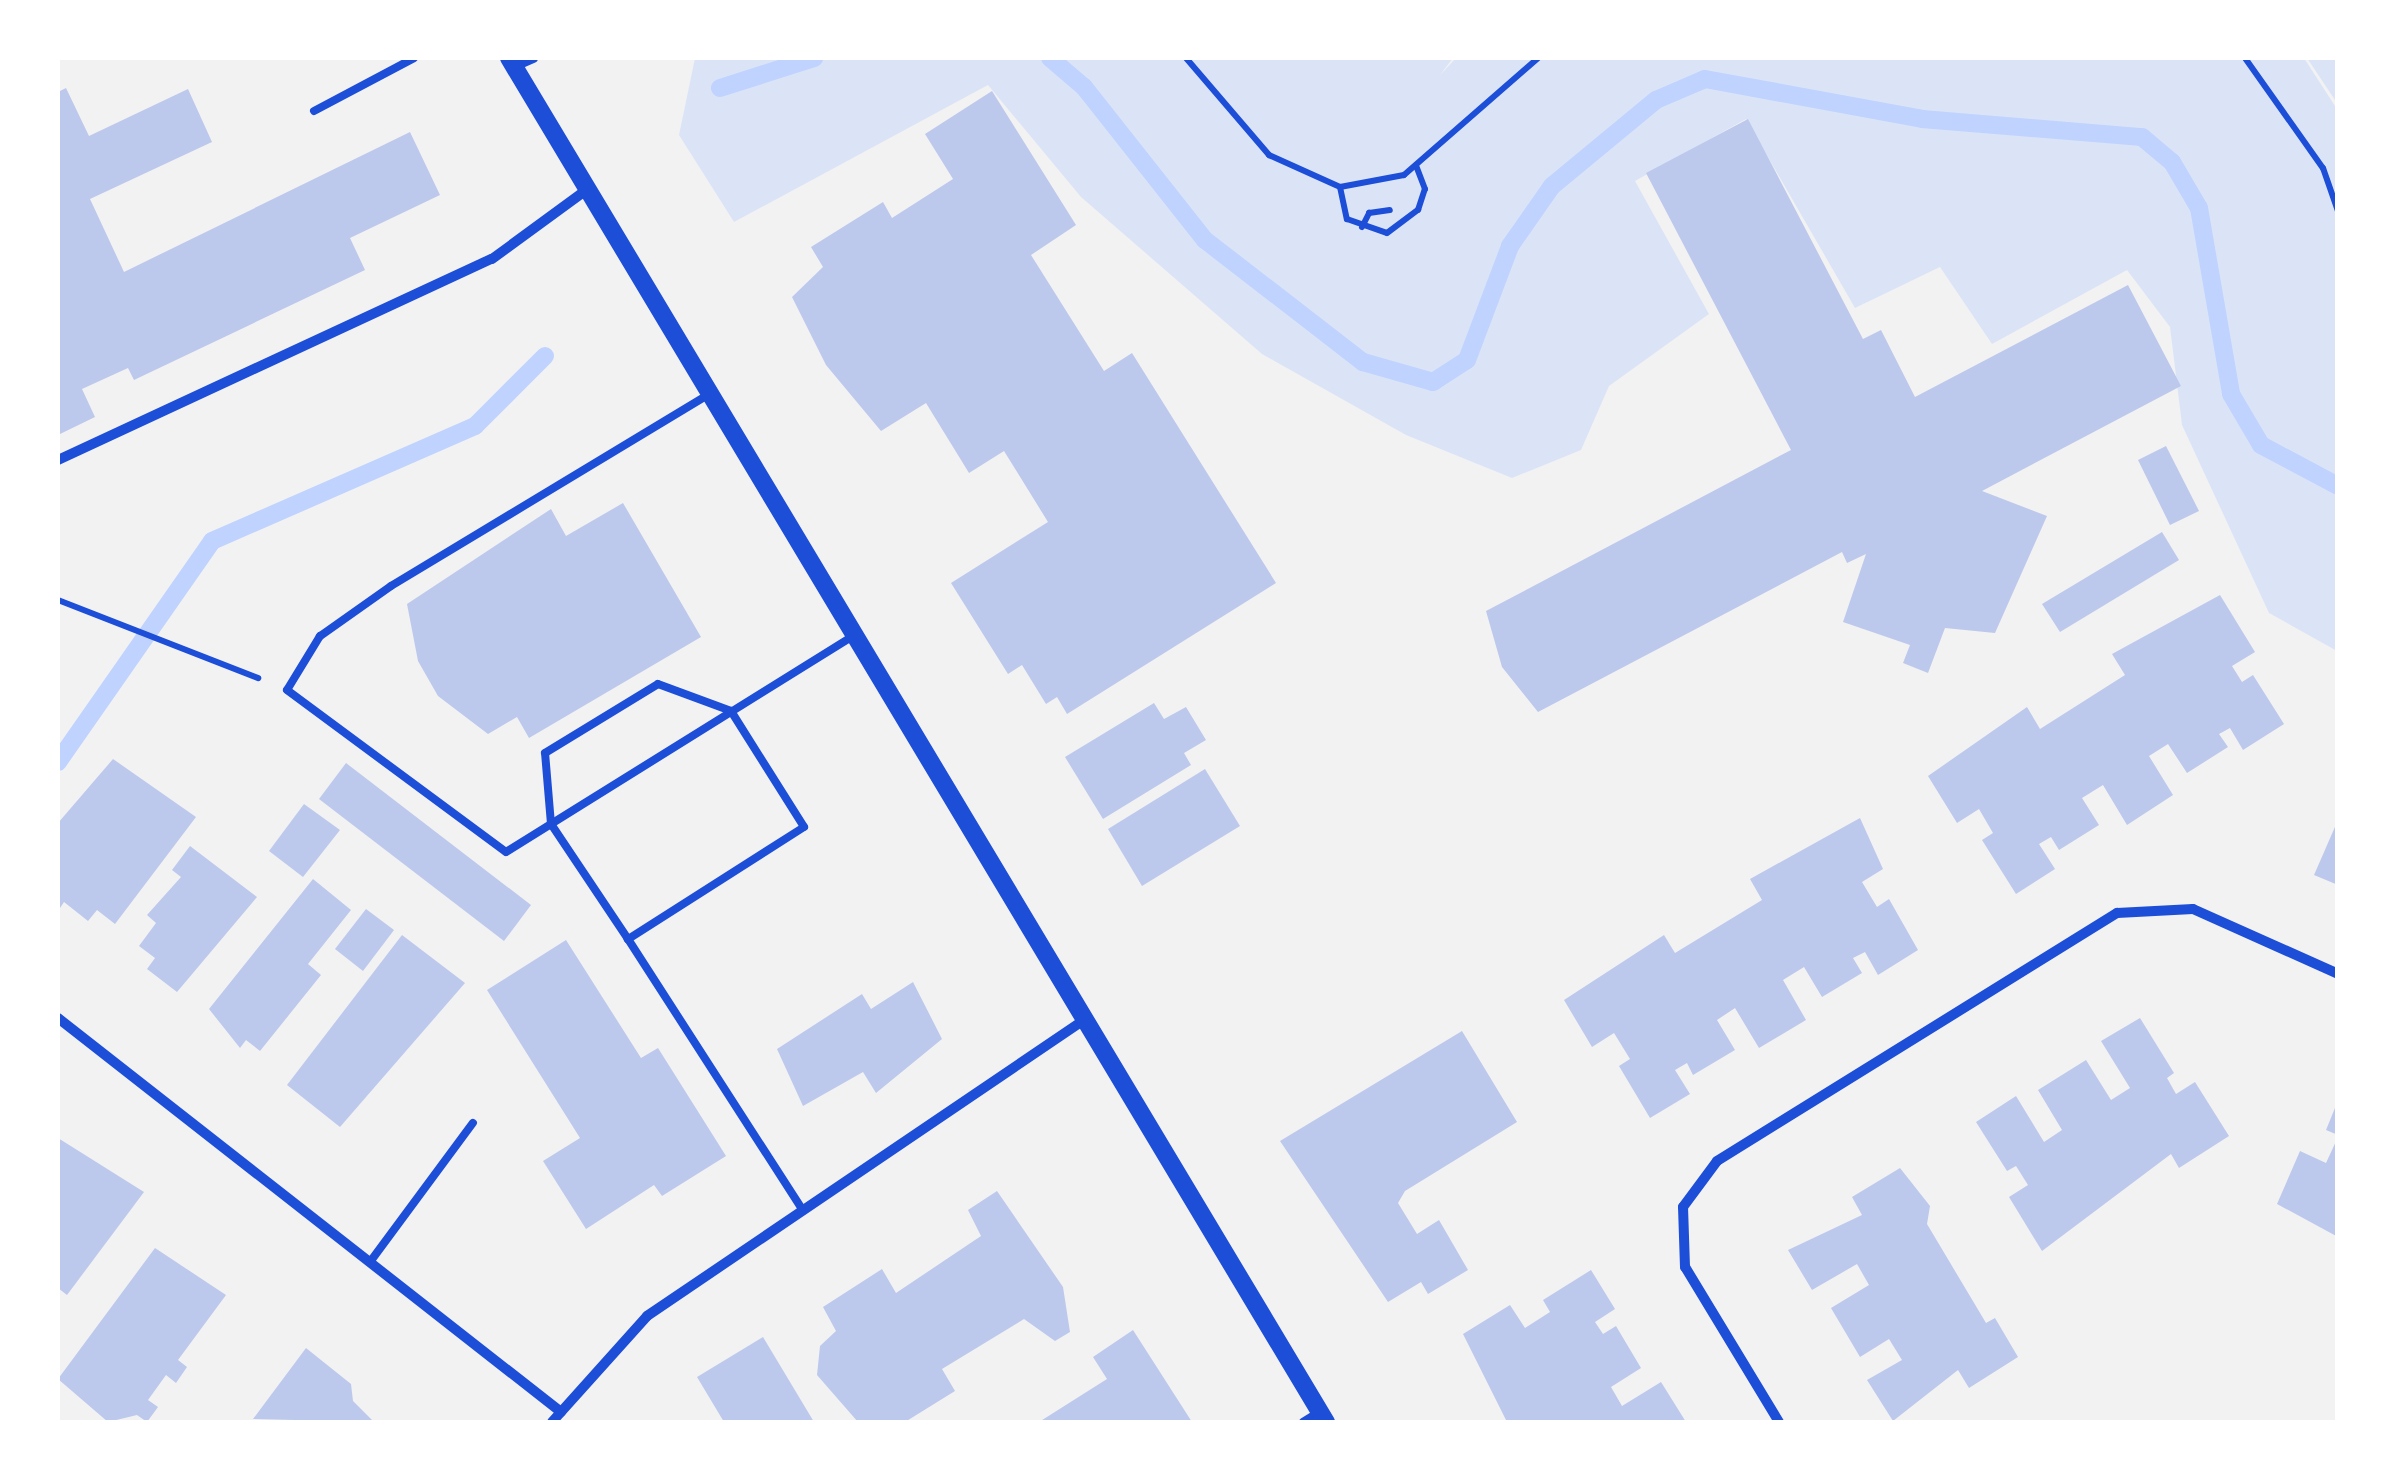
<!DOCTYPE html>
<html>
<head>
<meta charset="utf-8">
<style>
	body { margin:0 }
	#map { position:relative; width:2395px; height:1480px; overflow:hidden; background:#f2f2f2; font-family:Ubuntu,sans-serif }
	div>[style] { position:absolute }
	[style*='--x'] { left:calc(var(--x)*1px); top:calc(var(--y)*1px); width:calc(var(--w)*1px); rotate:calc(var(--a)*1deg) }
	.green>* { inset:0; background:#dbe4f7 }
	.stream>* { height:18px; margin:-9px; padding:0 9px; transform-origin:9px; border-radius:9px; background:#bfd3fe }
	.building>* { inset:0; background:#bdc9ec }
	.path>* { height:6px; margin:-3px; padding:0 3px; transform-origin:3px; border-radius:3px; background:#1d4ed8 }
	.service>* { height:8px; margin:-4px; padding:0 4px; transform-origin:4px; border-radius:4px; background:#1d4ed8 }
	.minor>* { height:10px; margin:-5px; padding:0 5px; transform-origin:5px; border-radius:5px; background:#1d4ed8 }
	.tertiary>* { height:18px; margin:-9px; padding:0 9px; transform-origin:9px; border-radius:9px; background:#1d4ed8 }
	span { translate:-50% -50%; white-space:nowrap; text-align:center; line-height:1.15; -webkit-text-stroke:8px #fff; paint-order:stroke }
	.frame { position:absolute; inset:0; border:60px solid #fff; pointer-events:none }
</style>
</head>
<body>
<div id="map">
	<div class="green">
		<div style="clip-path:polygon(695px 58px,1453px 58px,1440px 75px,1456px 58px,2304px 58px,2337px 109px,2337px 651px,2269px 613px,2182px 425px,2170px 327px,2127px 270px,1992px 344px,1940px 267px,1855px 308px,1746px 119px,1635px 181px,1709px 314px,1609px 386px,1581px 450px,1512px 478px,1406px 435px,1262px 354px,1081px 197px,988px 85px,734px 222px,679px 135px)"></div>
		<div style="clip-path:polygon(2307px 58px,2337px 58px,2337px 103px)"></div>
	</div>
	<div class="stream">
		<div style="--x:1050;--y:58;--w:45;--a:40.5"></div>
		<div style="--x:1084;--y:87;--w:195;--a:51.7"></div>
		<div style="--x:1205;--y:240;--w:200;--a:37.7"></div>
		<div style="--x:1363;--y:362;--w:73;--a:15.9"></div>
		<div style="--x:1433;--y:382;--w:40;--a:-32.9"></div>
		<div style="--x:1467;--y:360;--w:122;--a:-69.3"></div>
		<div style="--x:1510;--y:246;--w:73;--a:-55"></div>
		<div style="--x:1552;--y:186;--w:135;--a:-39.6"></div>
		<div style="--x:1656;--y:100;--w:53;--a:-23.2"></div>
		<div style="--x:1705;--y:79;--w:221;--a:10.4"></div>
		<div style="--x:1922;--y:119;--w:221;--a:4.7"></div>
		<div style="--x:2142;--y:137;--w:39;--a:40"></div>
		<div style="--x:2172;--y:162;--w:53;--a:59.6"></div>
		<div style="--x:2199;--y:208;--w:189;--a:80.2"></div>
		<div style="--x:2231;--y:394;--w:59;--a:59.5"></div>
		<div style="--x:2261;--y:445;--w:87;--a:28"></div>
		<div style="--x:720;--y:88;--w:99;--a:-17.7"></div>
		<div style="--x:58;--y:762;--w:269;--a:-55.1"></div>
		<div style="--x:212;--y:541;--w:287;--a:-23.6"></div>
		<div style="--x:475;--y:426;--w:99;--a:-45"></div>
	</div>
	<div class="building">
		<div style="clip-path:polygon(66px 88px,89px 136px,188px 89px,212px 142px,90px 199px,124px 272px,410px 132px,440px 195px,350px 238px,365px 270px,134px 380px,128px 368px,82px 389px,95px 417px,58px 435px,58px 92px)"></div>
		<div style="clip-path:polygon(992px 91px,1076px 225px,1031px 255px,1104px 371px,1132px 353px,1276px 583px,1067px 714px,1057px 697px,1046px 704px,1022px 665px,1008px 674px,951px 583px,1048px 522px,1004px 451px,969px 473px,926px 403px,881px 431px,826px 365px,792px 297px,823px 267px,811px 247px,883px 202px,892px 218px,953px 179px,925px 134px)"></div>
		<div style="clip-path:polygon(1748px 119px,1863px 339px,1881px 330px,1915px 397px,2128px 285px,2181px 386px,1982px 491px,2047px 516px,1995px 633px,1945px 628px,1928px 673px,1903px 663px,1910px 645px,1843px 622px,1866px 554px,1847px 563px,1842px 552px,1538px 712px,1502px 667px,1486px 611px,1791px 450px,1646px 173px)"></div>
		<div style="clip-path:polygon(2166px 446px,2199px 511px,2170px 525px,2138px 460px)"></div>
		<div style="clip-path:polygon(623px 503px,701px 637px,529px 738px,517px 717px,488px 734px,438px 696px,418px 661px,407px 604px,551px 509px,566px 536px)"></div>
		<div style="clip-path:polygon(2162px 532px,2179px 560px,2060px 632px,2042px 604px)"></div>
		<div style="clip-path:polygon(2220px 595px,2255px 652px,2232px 666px,2242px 682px,2253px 675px,2284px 724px,2243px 750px,2230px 728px,2219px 734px,2228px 747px,2187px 773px,2168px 744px,2149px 756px,2173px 795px,2127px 825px,2103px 785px,2082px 798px,2099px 825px,2059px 850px,2051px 837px,2039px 844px,2055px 869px,2016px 894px,1982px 840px,1993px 833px,1979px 809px,1957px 823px,1928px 776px,2027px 707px,2040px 729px,2125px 675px,2112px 654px)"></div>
		<div style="clip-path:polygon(1154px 703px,1164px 719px,1186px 707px,1206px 740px,1184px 753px,1191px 765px,1103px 819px,1065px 757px)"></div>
		<div style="clip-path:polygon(113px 759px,196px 817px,115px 924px,97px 910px,88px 921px,64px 902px,58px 911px,58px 823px)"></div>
		<div style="clip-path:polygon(346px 763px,531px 905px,504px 941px,319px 799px)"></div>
		<div style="clip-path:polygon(1205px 769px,1240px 826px,1142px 886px,1108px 829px)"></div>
		<div style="clip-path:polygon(304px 804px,340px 830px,303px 877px,269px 851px)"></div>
		<div style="clip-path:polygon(1860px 818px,1883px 869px,1862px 882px,1877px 907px,1889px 899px,1918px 950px,1878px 975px,1865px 952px,1853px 958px,1862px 973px,1822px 997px,1804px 967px,1783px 980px,1806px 1020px,1759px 1048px,1735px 1008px,1717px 1020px,1735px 1050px,1693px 1075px,1687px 1063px,1675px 1070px,1690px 1094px,1650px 1118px,1619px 1066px,1630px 1059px,1614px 1033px,1592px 1047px,1564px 1000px,1664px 935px,1675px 953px,1762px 900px,1750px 879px)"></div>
		<div style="clip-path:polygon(2338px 820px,2338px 885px,2314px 875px)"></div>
		<div style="clip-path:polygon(190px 846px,257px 897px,177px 992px,147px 969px,155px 958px,139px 946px,156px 923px,147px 915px,181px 877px,172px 870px)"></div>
		<div style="clip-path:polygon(313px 879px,351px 910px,308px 964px,321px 975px,260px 1051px,246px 1040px,240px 1048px,209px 1009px)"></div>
		<div style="clip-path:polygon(366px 909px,394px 930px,363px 971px,335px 949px)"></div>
		<div style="clip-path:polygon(402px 935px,465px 983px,340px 1127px,287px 1085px)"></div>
		<div style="clip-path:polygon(566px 940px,641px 1058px,658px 1048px,726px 1156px,662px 1196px,654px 1185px,586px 1229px,543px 1161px,580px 1138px,487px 990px)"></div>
		<div style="clip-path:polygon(913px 982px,942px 1039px,876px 1093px,863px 1072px,803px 1106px,777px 1049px,862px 994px,871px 1009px)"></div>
		<div style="clip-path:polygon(2140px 1018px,2174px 1073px,2167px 1078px,2176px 1094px,2195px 1082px,2229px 1136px,2179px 1168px,2171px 1154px,2042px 1251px,2009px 1197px,2028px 1185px,2016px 1166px,2007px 1171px,1976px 1122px,2016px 1096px,2044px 1142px,2062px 1130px,2038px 1090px,2086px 1060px,2111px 1100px,2130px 1088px,2101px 1041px)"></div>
		<div style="clip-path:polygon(1462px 1031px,1517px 1122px,1405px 1191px,1398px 1203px,1417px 1234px,1439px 1220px,1468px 1270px,1428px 1294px,1421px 1282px,1388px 1302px,1280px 1141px)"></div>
		<div style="clip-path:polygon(2337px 1103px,2338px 1103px,2338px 1135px,2326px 1130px)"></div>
		<div style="clip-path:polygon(2338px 1137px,2338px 1237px,2277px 1204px,2300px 1151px,2326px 1163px)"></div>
		<div style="clip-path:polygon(58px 1138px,144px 1192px,67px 1295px,58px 1288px)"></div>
		<div style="clip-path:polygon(1900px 1168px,1930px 1206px,1927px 1224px,1986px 1323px,1995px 1318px,2018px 1357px,1969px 1388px,1958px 1370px,1893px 1421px,1867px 1380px,1902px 1360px,1889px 1339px,1860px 1357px,1831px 1308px,1869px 1285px,1857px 1264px,1812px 1290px,1788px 1250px,1862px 1215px,1852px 1197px)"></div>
		<div style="clip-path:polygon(997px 1191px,1063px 1287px,1070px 1332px,1055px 1341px,1024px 1319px,942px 1369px,955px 1391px,905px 1422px,858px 1422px,817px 1375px,820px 1346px,836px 1331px,823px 1307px,882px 1269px,896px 1293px,981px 1236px,968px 1210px)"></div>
		<div style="clip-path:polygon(155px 1248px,226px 1295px,178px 1360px,187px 1367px,176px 1383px,166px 1375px,148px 1400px,158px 1407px,147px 1422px,137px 1415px,108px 1422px,58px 1379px)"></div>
		<div style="clip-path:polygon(1591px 1270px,1615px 1309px,1595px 1322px,1603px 1334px,1616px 1326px,1641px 1368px,1611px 1387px,1622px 1406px,1661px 1382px,1686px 1422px,1507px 1422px,1463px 1334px,1510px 1305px,1525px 1328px,1550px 1312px,1543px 1300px)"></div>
		<div style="clip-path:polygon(1133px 1330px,1192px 1422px,1039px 1422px,1107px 1379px,1093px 1357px)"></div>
		<div style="clip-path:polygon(763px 1337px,814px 1422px,724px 1422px,697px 1377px)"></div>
		<div style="clip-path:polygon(306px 1348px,351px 1384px,353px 1401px,374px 1422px,253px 1419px)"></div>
	</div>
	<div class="path">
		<div style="--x:1186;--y:58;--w:128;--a:49.4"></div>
		<div style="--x:1269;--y:155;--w:78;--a:24.3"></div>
		<div style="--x:1340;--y:187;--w:65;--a:-10.6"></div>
		<div style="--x:1404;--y:175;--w:178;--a:-41.1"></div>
		<div style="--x:2245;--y:58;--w:135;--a:54.7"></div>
		<div style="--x:2323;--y:168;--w:46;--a:70.8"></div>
		<div style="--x:1340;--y:187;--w:33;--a:78"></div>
		<div style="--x:1347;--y:219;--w:42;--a:19.3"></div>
		<div style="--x:1387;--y:233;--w:39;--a:-37"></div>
		<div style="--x:1418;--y:210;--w:22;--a:-72"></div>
		<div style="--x:1425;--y:189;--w:25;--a:-111"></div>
		<div style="--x:1362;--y:227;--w:16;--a:-63"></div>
		<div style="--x:1369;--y:213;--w:21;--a:-8"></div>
		<div style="--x:58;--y:600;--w:215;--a:21.3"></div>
	</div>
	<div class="service">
		<div style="--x:314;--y:111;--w:113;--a:-27.9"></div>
		<div style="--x:711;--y:393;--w:374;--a:148.9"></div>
		<div style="--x:391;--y:586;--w:87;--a:144.8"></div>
		<div style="--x:320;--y:636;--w:63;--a:121.4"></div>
		<div style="--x:287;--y:690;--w:272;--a:36.5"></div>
		<div style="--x:506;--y:852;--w:410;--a:-31.9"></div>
		<div style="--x:658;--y:684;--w:78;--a:20.3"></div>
		<div style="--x:731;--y:711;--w:137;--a:57.8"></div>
		<div style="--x:804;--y:827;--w:209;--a:147.5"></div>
		<div style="--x:628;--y:939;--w:138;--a:-123.8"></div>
		<div style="--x:551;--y:824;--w:71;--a:-94.8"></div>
		<div style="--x:545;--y:753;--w:132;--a:-31.4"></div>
		<div style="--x:628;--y:939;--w:323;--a:57.2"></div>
		<div style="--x:370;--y:1262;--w:173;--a:-53.5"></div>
		<div style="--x:1303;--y:1422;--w:19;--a:-32"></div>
	</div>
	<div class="minor">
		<div style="--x:515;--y:66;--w:20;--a:-24"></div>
		<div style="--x:58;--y:460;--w:478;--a:-24.9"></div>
		<div style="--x:492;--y:259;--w:120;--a:-36.2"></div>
		<div style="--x:58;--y:1018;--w:639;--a:38.07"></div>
		<div style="--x:552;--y:1422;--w:142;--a:-48.1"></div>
		<div style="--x:647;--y:1316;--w:531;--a:-34.11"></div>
		<div style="--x:1779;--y:1422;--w:181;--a:-121.2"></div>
		<div style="--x:1685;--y:1267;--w:60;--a:-91.9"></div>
		<div style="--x:1683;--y:1207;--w:57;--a:-53.5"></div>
		<div style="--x:1717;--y:1161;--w:471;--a:-31.8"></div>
		<div style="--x:2117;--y:913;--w:76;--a:-3"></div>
		<div style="--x:2193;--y:909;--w:159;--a:24.1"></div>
	</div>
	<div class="tertiary">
		<div style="--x:509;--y:58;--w:1590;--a:59.08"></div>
	</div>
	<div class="frame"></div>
</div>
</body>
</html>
